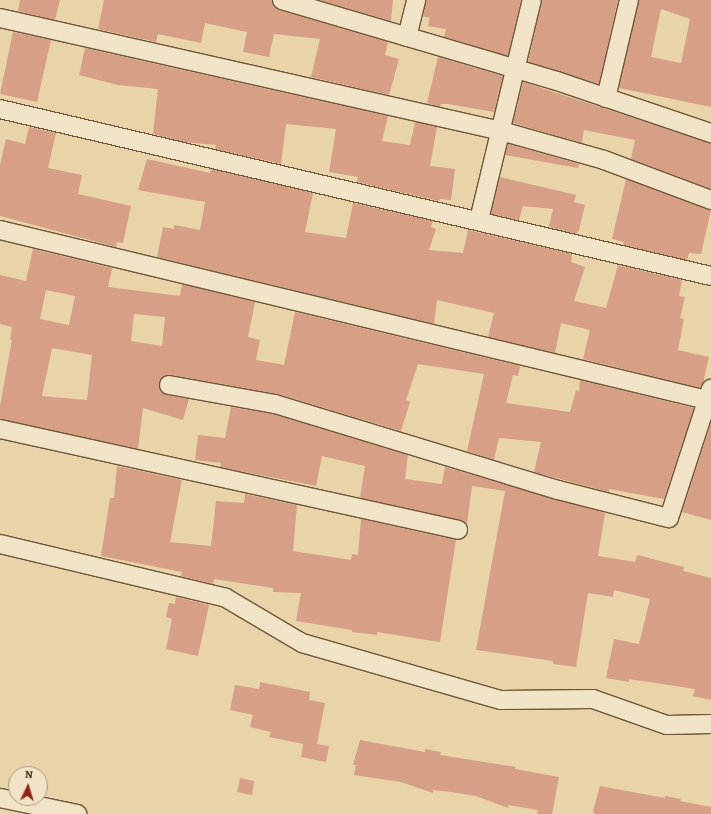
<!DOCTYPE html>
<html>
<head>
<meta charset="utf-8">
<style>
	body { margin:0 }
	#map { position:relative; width:711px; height:814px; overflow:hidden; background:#e8d4a8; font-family:Alegreya,serif }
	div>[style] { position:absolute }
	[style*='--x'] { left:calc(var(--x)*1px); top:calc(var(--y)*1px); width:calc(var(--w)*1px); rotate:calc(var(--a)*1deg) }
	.building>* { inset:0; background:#d69f86 }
	.roads { filter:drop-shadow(1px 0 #6f5539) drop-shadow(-1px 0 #6f5539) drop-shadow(0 1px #6f5539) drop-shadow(0 -1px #6f5539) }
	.minor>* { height:18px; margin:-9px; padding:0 9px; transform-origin:9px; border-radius:9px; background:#f0e3c6 }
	span { translate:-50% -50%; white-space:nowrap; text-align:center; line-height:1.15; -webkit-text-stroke:4px #f0e3c6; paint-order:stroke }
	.north { position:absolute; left:8px; top:766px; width:40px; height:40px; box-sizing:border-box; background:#f0e3c6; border:1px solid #ac997f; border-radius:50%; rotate:4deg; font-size:11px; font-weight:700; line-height:16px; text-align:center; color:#472b14 }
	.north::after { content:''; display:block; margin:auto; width:14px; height:18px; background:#8f2418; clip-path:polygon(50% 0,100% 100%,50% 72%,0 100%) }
</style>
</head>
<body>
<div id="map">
	<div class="building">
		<div style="clip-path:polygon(20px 0,60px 0,55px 20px,18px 11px)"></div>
		<div style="clip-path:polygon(104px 0,272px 0,274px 7px,279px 10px,388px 42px,385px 55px,399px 59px,389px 95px,311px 77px,320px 39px,274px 34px,269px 57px,243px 52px,247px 32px,205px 23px,201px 43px,158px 34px,156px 42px,98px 29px)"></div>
		<div style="clip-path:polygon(319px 0,393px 0,391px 21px)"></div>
		<div style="clip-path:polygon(426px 0,521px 0,508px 56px,444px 37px,446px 29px,428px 26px,430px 18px,423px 16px)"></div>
		<div style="clip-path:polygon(542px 0,618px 0,599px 84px,528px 62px)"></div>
		<div style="clip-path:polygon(evenodd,639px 0,711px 0,711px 107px,619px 88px,618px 91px,639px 0,661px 9px,690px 19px,681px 63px,651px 57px,661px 9px)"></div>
		<div style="clip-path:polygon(13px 32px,51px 40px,37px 102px,0 94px)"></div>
		<div style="clip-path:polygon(85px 48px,388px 116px,382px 141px,410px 145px,415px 122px,437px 127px,430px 166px,455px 169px,451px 200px,440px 199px,439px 201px,357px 182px,358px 177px,329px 172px,336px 129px,286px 124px,281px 164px,215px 149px,216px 145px,184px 142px,153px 134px,158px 89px,118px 85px,79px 75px)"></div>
		<div style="clip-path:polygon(438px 57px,503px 76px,494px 112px,448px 104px,441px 104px,440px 107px,427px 103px)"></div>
		<div style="clip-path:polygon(523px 82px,711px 143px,711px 189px,631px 159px,635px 140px,584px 130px,582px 143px,513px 123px)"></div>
		<div style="clip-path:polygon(29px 127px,56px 133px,48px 168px,82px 175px,78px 194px,131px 206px,123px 243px,117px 242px,116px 247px,0 216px,0 165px,6px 139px,25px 144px)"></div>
		<div style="clip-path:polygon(508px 144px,579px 164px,578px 168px,505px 155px)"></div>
		<div style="clip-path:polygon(147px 159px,210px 173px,211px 169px,313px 193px,305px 232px,346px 238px,353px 203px,433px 221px,431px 227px,436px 229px,429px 250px,463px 253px,468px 230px,572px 254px,571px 262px,585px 267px,574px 301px,606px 308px,618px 265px,682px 280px,679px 296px,685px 297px,680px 318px,684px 319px,678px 350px,709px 357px,703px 383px,700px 388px,583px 359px,590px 330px,561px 323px,555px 353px,488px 337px,494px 313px,437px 300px,434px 324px,157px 257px,163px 227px,174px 229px,174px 225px,200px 230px,205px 202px,138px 190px)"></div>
		<div style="clip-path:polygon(500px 177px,576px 195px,574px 202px,585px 205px,579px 230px,576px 234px,549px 227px,553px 209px,523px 206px,519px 220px,491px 214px)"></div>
		<div style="clip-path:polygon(626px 179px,711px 210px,701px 254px,689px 253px,687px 260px,623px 245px,624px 242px,612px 239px)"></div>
		<div style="clip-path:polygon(evenodd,33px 249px,112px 268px,108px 287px,180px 296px,182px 284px,255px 302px,248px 337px,260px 340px,256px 360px,284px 365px,295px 312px,520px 366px,518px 376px,513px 375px,506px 403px,570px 412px,576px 390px,579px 391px,580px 380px,694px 408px,664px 499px,609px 489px,609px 492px,534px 472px,541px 442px,499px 438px,494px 460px,467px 451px,484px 374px,418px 364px,406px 400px,410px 402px,401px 431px,278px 394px,171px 375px,161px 378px,159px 388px,167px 395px,189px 399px,183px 420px,143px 408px,138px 449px,0 419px,0 406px,12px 340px,10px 340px,12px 327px,0 324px,0 275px,26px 281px,33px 249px,46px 290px,75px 296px,69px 325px,40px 319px,46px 290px,33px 249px,134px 314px,165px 317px,162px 346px,131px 341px,134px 314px,33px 249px,52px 348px,92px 355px,87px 400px,42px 396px,52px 348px)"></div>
		<div style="clip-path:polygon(231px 407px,273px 414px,408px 455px,405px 479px,442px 484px,445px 467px,605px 513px,598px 556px,635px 562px,637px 555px,684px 567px,683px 571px,711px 578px,711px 700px,693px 696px,695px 689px,629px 679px,629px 682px,606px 678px,614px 639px,639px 644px,650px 599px,614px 590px,613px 597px,588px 593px,576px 667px,553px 664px,553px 661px,476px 650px,505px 491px,472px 486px,467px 523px,360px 498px,365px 466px,322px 456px,316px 486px,220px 467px,221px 463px,195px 460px,198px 435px,225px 438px)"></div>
		<div style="clip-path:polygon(711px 423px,711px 520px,682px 512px)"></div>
		<div style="clip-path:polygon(117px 466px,182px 480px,170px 542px,211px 546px,216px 501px,244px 503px,245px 494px,297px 505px,293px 551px,351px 560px,352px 554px,358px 555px,361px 519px,456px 540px,440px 642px,377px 632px,377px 635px,352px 632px,352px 630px,296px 621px,301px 593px,273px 592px,273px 588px,214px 579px,213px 584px,181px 576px,182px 572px,101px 556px,110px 498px,114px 498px)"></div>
		<div style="clip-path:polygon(176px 597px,209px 605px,198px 656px,166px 649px,172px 619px,166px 617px,169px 603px,175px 604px)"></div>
		<div style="clip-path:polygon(260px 682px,310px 692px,309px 700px,325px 703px,317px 744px,329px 746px,326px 762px,301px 757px,303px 744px,269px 737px,271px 732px,250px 727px,253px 715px,230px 710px,235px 685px,259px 689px)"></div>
		<div style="clip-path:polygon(360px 740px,425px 752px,425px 749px,441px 752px,440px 755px,516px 767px,515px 769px,559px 777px,552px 814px,537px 814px,538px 810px,508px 805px,508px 808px,476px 796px,451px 792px,433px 790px,433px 793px,401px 782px,354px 775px,356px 765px,353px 765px)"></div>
		<div style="clip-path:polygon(240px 778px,254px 781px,252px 795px,237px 792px)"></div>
		<div style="clip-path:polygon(600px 786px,665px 798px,665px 796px,681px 799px,680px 801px,711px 807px,711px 814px,595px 814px,593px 811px)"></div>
	</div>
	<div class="roads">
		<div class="minor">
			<div style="--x:282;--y:0;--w:287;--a:16.4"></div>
			<div style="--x:557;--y:81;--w:163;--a:18.7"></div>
			<div style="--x:0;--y:18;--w:514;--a:12.71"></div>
			<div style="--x:501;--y:131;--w:107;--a:15.7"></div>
			<div style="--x:604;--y:160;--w:114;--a:20.5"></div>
			<div style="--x:407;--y:37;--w:38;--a:-76"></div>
			<div style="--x:606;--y:98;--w:101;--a:-76.8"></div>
			<div style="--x:0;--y:109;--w:730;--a:13.22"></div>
			<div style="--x:479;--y:220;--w:226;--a:-76.5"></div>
			<div style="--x:0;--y:230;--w:727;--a:13.52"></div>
			<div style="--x:169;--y:385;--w:108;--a:10.2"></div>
			<div style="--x:275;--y:404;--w:296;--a:16.9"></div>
			<div style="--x:558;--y:490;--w:114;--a:14.2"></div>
			<div style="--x:669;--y:518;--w:136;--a:-72"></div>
			<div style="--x:0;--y:429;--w:469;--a:12.4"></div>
			<div style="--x:0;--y:544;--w:232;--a:13.4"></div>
			<div style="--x:226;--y:598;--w:88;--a:30.6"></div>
			<div style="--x:302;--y:643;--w:207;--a:16"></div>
			<div style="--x:501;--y:700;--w:92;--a:-0.6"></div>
			<div style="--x:593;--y:699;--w:78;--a:19.4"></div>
			<div style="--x:667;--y:725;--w:44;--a:-1.3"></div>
			<div style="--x:0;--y:798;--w:79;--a:11.7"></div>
		</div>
	</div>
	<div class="north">N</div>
</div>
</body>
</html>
